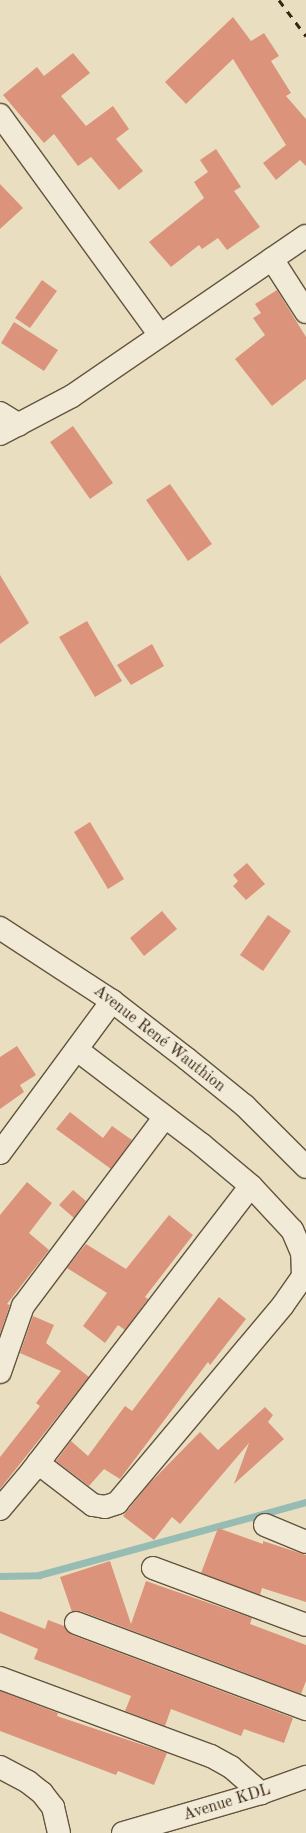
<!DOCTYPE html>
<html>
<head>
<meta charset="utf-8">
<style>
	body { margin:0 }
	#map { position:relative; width:306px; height:1833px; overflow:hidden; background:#e9dfc0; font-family:"Old Standard TT",serif }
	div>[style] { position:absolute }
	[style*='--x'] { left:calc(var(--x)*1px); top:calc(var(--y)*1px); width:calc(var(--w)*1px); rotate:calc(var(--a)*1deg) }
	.stream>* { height:7px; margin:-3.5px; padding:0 3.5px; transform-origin:3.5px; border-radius:3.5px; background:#97bcb3 }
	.building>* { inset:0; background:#db947b }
	.roads { filter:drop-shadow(1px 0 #64543f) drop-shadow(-1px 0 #64543f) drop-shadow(0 1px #64543f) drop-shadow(0 -1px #64543f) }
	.minor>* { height:22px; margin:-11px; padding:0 11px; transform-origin:11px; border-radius:11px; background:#f1ead6 }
	.rail>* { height:3px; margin-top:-1.5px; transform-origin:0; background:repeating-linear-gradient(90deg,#382514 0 7px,transparent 0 14px) }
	span { translate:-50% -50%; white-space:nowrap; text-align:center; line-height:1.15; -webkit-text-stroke:3px #f1ead6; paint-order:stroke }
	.street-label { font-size:16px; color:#382514 }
</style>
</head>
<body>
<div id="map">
	<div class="stream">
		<div style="--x:0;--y:1576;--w:39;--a:-1"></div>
		<div style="--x:39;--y:1575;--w:277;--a:-15.3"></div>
	</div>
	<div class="building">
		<div style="clip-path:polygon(233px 17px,251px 41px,264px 33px,279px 56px,271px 61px,291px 93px,286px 96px,306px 119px,306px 166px,300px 160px,276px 180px,263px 163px,286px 145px,233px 59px,186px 104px,165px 82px)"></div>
		<div style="clip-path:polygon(73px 53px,90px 73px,61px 96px,86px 126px,113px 106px,129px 129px,116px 139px,143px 171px,119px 190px,91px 157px,78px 166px,54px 134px,44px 143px,3px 95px,37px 67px,44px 76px)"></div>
		<div style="clip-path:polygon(216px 149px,241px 187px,234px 191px,260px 227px,227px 250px,218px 238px,202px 249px,199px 245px,171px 267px,149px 242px,204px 198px,194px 182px,208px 172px,200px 160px)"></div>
		<div style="clip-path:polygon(0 184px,23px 208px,0 229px)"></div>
		<div style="clip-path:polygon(42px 280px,57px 291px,30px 328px,15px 318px)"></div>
		<div style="clip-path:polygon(277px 290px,306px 337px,306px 379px,272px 406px,235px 359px,265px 335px,253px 318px,261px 313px,255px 304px)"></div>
		<div style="clip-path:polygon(14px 322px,58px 350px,44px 371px,1px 343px)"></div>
		<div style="clip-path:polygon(73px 426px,113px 483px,90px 499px,50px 442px)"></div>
		<div style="clip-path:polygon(170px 484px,212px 544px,188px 561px,146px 500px)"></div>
		<div style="clip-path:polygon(0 575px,29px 623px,0 644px)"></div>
		<div style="clip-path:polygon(87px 621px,122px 681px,95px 697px,59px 637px)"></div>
		<div style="clip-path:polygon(152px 644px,164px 666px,131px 685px,117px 665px)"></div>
		<div style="clip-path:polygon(90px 822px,124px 879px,108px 889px,74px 832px)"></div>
		<div style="clip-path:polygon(247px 863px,265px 884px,246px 900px,233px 886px,238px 881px,233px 875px)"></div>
		<div style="clip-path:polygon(162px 911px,177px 929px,144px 956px,130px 938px)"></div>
		<div style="clip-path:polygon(268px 915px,291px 931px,263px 971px,240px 955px)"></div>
		<div style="clip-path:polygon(17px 1046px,36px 1075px,20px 1085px,24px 1092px,0 1109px,0 1057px)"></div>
		<div style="clip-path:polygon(70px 1112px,103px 1138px,112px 1126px,132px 1140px,111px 1169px,56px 1129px)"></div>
		<div style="clip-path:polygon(27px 1182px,52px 1203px,29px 1233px,49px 1250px,7px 1304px,10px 1305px,0 1334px,0 1215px)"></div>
		<div style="clip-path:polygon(73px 1190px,86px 1201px,74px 1218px,59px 1205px)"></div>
		<div style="clip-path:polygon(169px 1215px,193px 1235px,145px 1297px,148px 1299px,125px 1330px,118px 1325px,105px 1343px,83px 1326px,107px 1293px,67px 1268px,86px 1244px,126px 1269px)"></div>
		<div style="clip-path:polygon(219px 1297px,246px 1319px,210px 1365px,208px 1362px,120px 1479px,104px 1469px,89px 1486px,56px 1461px,71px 1441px,88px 1456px,125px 1406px,132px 1411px)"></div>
		<div style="clip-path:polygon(33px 1316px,54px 1325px,46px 1343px,89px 1377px,0 1489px,0 1457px,40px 1406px,36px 1403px,61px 1371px,20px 1353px)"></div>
		<div style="clip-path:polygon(265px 1407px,273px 1415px,268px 1422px,284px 1439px,234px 1484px,249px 1443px,180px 1524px,172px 1517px,154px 1540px,123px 1516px,149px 1484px,200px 1432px,218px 1450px)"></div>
		<div style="clip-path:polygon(218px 1528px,263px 1544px,263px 1541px,306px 1555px,306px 1602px,262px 1588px,260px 1595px,201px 1573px)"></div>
		<div style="clip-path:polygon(110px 1561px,131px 1624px,146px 1581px,252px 1618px,250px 1624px,306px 1645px,306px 1681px,301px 1694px,80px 1611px,72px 1612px,60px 1577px)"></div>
		<div style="clip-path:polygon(0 1611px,45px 1629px,48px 1620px,64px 1626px,72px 1635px,293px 1718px,284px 1743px,244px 1729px,241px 1736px,171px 1709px,165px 1726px,125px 1711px,131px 1696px,34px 1659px,38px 1649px,0 1633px)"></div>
		<div style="clip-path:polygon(0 1691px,58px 1713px,57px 1716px,167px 1753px,154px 1785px,118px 1771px,116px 1775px,0 1731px)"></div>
	</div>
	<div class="roads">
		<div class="minor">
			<div style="--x:0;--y:115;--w:272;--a:54"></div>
			<div style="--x:272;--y:259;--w:63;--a:57.3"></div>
			<div style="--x:0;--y:413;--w:22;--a:32"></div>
			<div style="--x:0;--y:434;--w:81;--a:-27.8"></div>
			<div style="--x:72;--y:396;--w:283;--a:-34.4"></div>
			<div style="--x:0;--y:928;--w:134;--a:33.1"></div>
			<div style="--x:112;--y:1001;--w:95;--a:37.7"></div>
			<div style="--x:187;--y:1059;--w:75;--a:39"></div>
			<div style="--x:245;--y:1106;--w:86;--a:45"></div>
			<div style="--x:0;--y:1153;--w:189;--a:-53.6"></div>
			<div style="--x:0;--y:1372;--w:70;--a:-70.8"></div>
			<div style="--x:23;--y:1306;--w:236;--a:-53.1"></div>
			<div style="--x:38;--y:1463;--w:69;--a:37.4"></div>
			<div style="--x:93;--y:1505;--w:12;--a:9"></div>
			<div style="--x:105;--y:1507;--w:13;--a:-18"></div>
			<div style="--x:117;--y:1503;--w:258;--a:-50"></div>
			<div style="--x:283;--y:1305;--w:35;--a:-55"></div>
			<div style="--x:303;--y:1276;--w:23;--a:-92"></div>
			<div style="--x:302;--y:1253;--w:25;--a:-113"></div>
			<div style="--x:292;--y:1230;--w:60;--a:-133"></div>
			<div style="--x:251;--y:1186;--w:65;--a:-140"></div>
			<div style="--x:201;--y:1144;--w:156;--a:-142.8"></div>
			<div style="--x:0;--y:1509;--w:50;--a:-49.9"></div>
			<div style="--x:32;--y:1471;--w:359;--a:-52.5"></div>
			<div style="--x:265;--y:1525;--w:44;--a:22.5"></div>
			<div style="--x:153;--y:1568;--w:163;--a:20.4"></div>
			<div style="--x:76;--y:1623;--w:246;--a:20.5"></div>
			<div style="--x:0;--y:1678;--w:225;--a:20.3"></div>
			<div style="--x:211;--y:1756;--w:23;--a:29"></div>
			<div style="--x:231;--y:1767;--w:40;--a:41"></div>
			<div style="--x:0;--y:1767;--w:32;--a:28"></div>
			<div style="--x:28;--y:1782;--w:18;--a:38"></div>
			<div style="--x:42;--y:1793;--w:18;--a:52"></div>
			<div style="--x:53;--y:1807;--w:27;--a:77"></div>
			<div style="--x:123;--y:1833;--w:144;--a:-16.2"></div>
			<div style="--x:261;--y:1793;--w:48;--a:-19.6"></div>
		</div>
	</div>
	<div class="rail">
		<div style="--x:279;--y:0;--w:45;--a:53.1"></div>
	</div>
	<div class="street-label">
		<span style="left:159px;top:1039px;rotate:38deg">Avenue René Wauthion</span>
		<span style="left:227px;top:1803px;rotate:-17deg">Avenue KDL</span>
	</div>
</div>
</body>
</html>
